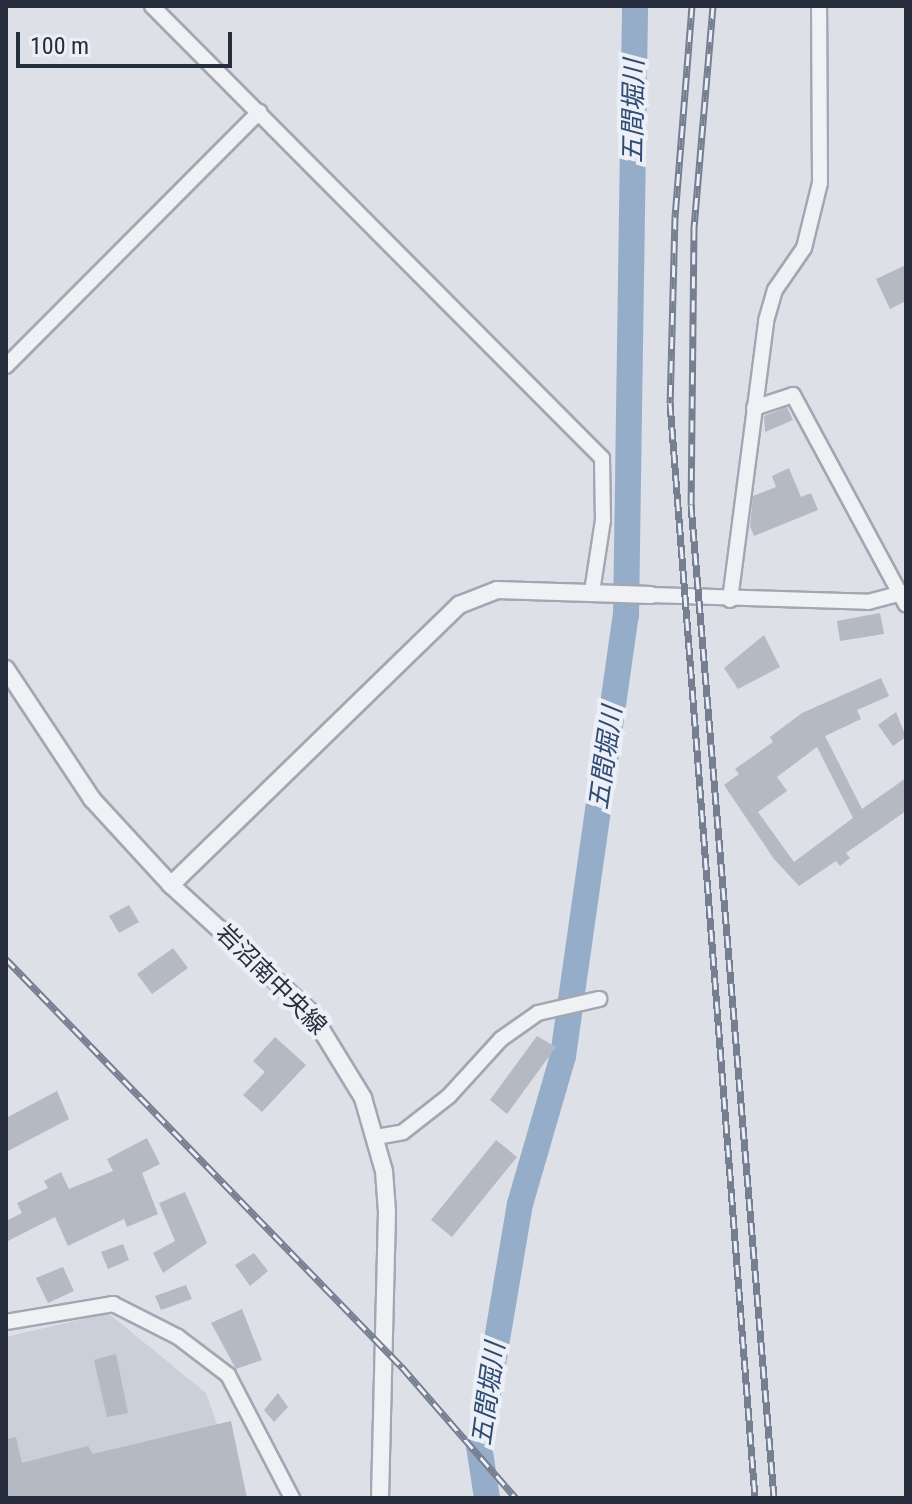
<!DOCTYPE html>
<html>
<head>
<meta charset="utf-8">
<style>
	body { margin:0 }
	#map { position:relative; width:912px; height:1504px; overflow:hidden; background:#dde0e7; font-family:"Roboto Condensed","Noto Sans JP",sans-serif }
	div>[style] { position:absolute }
	[style*='--x'] { left:calc(var(--x)*1px); top:calc(var(--y)*1px); width:calc(var(--w)*1px); rotate:calc(var(--a)*1deg) }
	.built>* { inset:0; background:#cbcfd9 }
	.river>* { height:26px; margin:-13px; padding:0 13px; transform-origin:13px; border-radius:13px; background:#96adc9 }
	.building>* { inset:0; background:#b4b9c4 }
	.roads { filter:drop-shadow(2px 0 #a2a7b1) drop-shadow(-2px 0 #a2a7b1) drop-shadow(0 2px #a2a7b1) drop-shadow(0 -2px #a2a7b1) }
	.minor>* { height:14px; margin:-7px; padding:0 7px; transform-origin:7px; border-radius:7px; background:#f0f1f5 }
	.tertiary>* { height:16px; margin:-8px; padding:0 8px; transform-origin:8px; border-radius:8px; background:#f0f1f5 }
	.rail>* { height:7px; margin-top:-3.5px; transform-origin:0; background:repeating-linear-gradient(90deg,#eceff5 0 12px,#767f91 0 24px); box-sizing:border-box; border-block:2px solid #767f91 }
	span { translate:-50% -50%; white-space:nowrap; text-align:center; line-height:1.15; -webkit-text-stroke:8px #eceff5; paint-order:stroke }
	.street-label { font-size:24px; color:#262e3e }
	.water-label { font-size:26px; color:#2f4b73; font-style:italic }
	.frame { position:absolute; inset:0; border:8px solid #262e3e; pointer-events:none }
	.scale { position:absolute; left:16px; top:32px; width:216px; height:36px; box-sizing:border-box; border:4px solid #262e3e; border-top:0; padding-left:10px; font-size:24px; line-height:28px; white-space:nowrap; color:#262e3e; -webkit-text-stroke:6px #eceff5; paint-order:stroke }
</style>
</head>
<body>
<div id="map">
	<div class="built">
		<div style="clip-path:polygon(108px 1313px,206px 1393px,243px 1498px,6px 1498px,6px 1337px)"></div>
	</div>
	<div class="river">
		<div style="--x:487;--y:1498;--w:53;--a:-98.7"></div>
		<div style="--x:479;--y:1446;--w:245;--a:-80.4"></div>
		<div style="--x:520;--y:1204;--w:154;--a:-73.8"></div>
		<div style="--x:563;--y:1056;--w:444;--a:-81.9"></div>
		<div style="--x:626;--y:616;--w:610;--a:-89.15"></div>
	</div>
	<div class="building">
		<div style="clip-path:polygon(906px 265px,906px 301px,890px 309px,876px 279px)"></div>
		<div style="clip-path:polygon(787px 407px,793px 420px,765px 432px,764px 416px)"></div>
		<div style="clip-path:polygon(789px 468px,801px 497px,811px 493px,818px 510px,754px 536px,750px 526px,753px 496px,776px 487px,772px 476px)"></div>
		<div style="clip-path:polygon(880px 613px,884px 634px,840px 641px,837px 621px)"></div>
		<div style="clip-path:polygon(764px 635px,780px 667px,738px 689px,724px 668px)"></div>
		<div style="clip-path:polygon(evenodd,881px 678px,889px 696px,857px 710px,861px 719px,825px 736px,862px 809px,906px 778px,906px 811px,846px 853px,850px 858px,840px 866px,836px 861px,799px 886px,774px 859px,724px 785px,739px 774px,735px 769px,773px 742px,770px 737px,802px 713px,881px 678px,817px 747px,853px 818px,794px 862px,758px 812px,787px 791px,777px 777px,817px 747px)"></div>
		<div style="clip-path:polygon(896px 712px,906px 737px,893px 746px,878px 725px)"></div>
		<div style="clip-path:polygon(129px 905px,139px 922px,119px 933px,109px 916px)"></div>
		<div style="clip-path:polygon(173px 948px,188px 968px,152px 994px,137px 974px)"></div>
		<div style="clip-path:polygon(537px 1036px,556px 1047px,507px 1114px,490px 1100px)"></div>
		<div style="clip-path:polygon(275px 1037px,306px 1065px,262px 1112px,243px 1095px,265px 1072px,253px 1061px)"></div>
		<div style="clip-path:polygon(57px 1091px,69px 1119px,6px 1152px,6px 1118px)"></div>
		<div style="clip-path:polygon(147px 1138px,160px 1164px,142px 1173px,158px 1214px,127px 1227px,124px 1219px,68px 1246px,55px 1217px,6px 1242px,6px 1221px,22px 1213px,17px 1203px,48px 1188px,44px 1181px,61px 1172px,69px 1189px,113px 1171px,107px 1159px)"></div>
		<div style="clip-path:polygon(496px 1140px,517px 1157px,452px 1237px,431px 1220px)"></div>
		<div style="clip-path:polygon(185px 1192px,207px 1243px,163px 1273px,153px 1253px,175px 1241px,159px 1203px)"></div>
		<div style="clip-path:polygon(123px 1244px,129px 1260px,108px 1269px,101px 1252px)"></div>
		<div style="clip-path:polygon(254px 1253px,268px 1271px,250px 1286px,235px 1265px)"></div>
		<div style="clip-path:polygon(63px 1267px,74px 1291px,48px 1303px,36px 1278px)"></div>
		<div style="clip-path:polygon(186px 1285px,192px 1299px,161px 1310px,155px 1296px)"></div>
		<div style="clip-path:polygon(242px 1309px,262px 1360px,236px 1369px,211px 1323px)"></div>
		<div style="clip-path:polygon(116px 1354px,128px 1413px,107px 1417px,94px 1360px)"></div>
		<div style="clip-path:polygon(278px 1393px,288px 1407px,274px 1422px,264px 1410px)"></div>
		<div style="clip-path:polygon(231px 1421px,247px 1498px,6px 1498px,6px 1439px,16px 1437px,22px 1463px,88px 1446px,93px 1454px)"></div>
	</div>
	<div class="roads">
		<div class="minor">
			<div style="--x:152;--y:6;--w:638;--a:45.13"></div>
			<div style="--x:602;--y:458;--w:62;--a:89.1"></div>
			<div style="--x:603;--y:520;--w:73;--a:98.7"></div>
			<div style="--x:6;--y:366;--w:359;--a:-45.1"></div>
			<div style="--x:754;--y:408;--w:41;--a:-18.4"></div>
			<div style="--x:793;--y:395;--w:238;--a:61.7"></div>
			<div style="--x:651;--y:595;--w:217;--a:1.8"></div>
			<div style="--x:868;--y:602;--w:39;--a:-15"></div>
			<div style="--x:730;--y:600;--w:281;--a:-82.6"></div>
			<div style="--x:766;--y:321;--w:32;--a:-74"></div>
			<div style="--x:775;--y:290;--w:51;--a:-55.4"></div>
			<div style="--x:804;--y:248;--w:67;--a:-76.2"></div>
			<div style="--x:820;--y:183;--w:177;--a:-90.3"></div>
			<div style="--x:376;--y:1137;--w:27;--a:-10"></div>
			<div style="--x:403;--y:1132;--w:58;--a:-38"></div>
			<div style="--x:449;--y:1096;--w:77;--a:-47.6"></div>
			<div style="--x:501;--y:1039;--w:45;--a:-35.1"></div>
			<div style="--x:538;--y:1013;--w:63;--a:-12.9"></div>
			<div style="--x:6;--y:1322;--w:109;--a:-9.5"></div>
			<div style="--x:113;--y:1304;--w:73;--a:26.9"></div>
			<div style="--x:178;--y:1337;--w:63;--a:37.2"></div>
			<div style="--x:228;--y:1375;--w:139;--a:62.5"></div>
		</div>
		<div class="tertiary">
			<div style="--x:6;--y:669;--w:156;--a:56.5"></div>
			<div style="--x:92;--y:799;--w:117;--a:47.4"></div>
			<div style="--x:171;--y:885;--w:190;--a:42.4"></div>
			<div style="--x:311;--y:1013;--w:100;--a:58.5"></div>
			<div style="--x:363;--y:1098;--w:76;--a:74"></div>
			<div style="--x:384;--y:1171;--w:41;--a:85.8"></div>
			<div style="--x:387;--y:1212;--w:286;--a:91.4"></div>
			<div style="--x:171;--y:885;--w:402;--a:-44.2"></div>
			<div style="--x:459;--y:605;--w:41;--a:-21.5"></div>
			<div style="--x:497;--y:590;--w:154;--a:1.9"></div>
		</div>
	</div>
	<div class="rail">
		<div style="--x:692;--y:6;--w:212;--a:94.6"></div>
		<div style="--x:675;--y:217;--w:186;--a:91.5"></div>
		<div style="--x:670;--y:403;--w:1098;--a:85.56"></div>
		<div style="--x:713;--y:6;--w:223;--a:94.9"></div>
		<div style="--x:694;--y:228;--w:277;--a:90.6"></div>
		<div style="--x:691;--y:505;--w:996;--a:85.22"></div>
		<div style="--x:6;--y:959;--w:569;--a:45.86"></div>
		<div style="--x:402;--y:1367;--w:174;--a:49"></div>
	</div>
	<div class="street-label">
		<span style="left:271px;top:980px;rotate:45deg">岩沼南中央線</span>
	</div>
	<div class="water-label">
		<span style="left:634px;top:111px;rotate:-89deg">五間堀川</span>
		<span style="left:606px;top:758px;rotate:-82deg">五間堀川</span>
		<span style="left:489px;top:1394px;rotate:-82deg">五間堀川</span>
	</div>
	<div class="frame"></div>
	<div class="scale">100 m</div>
</div>
</body>
</html>
